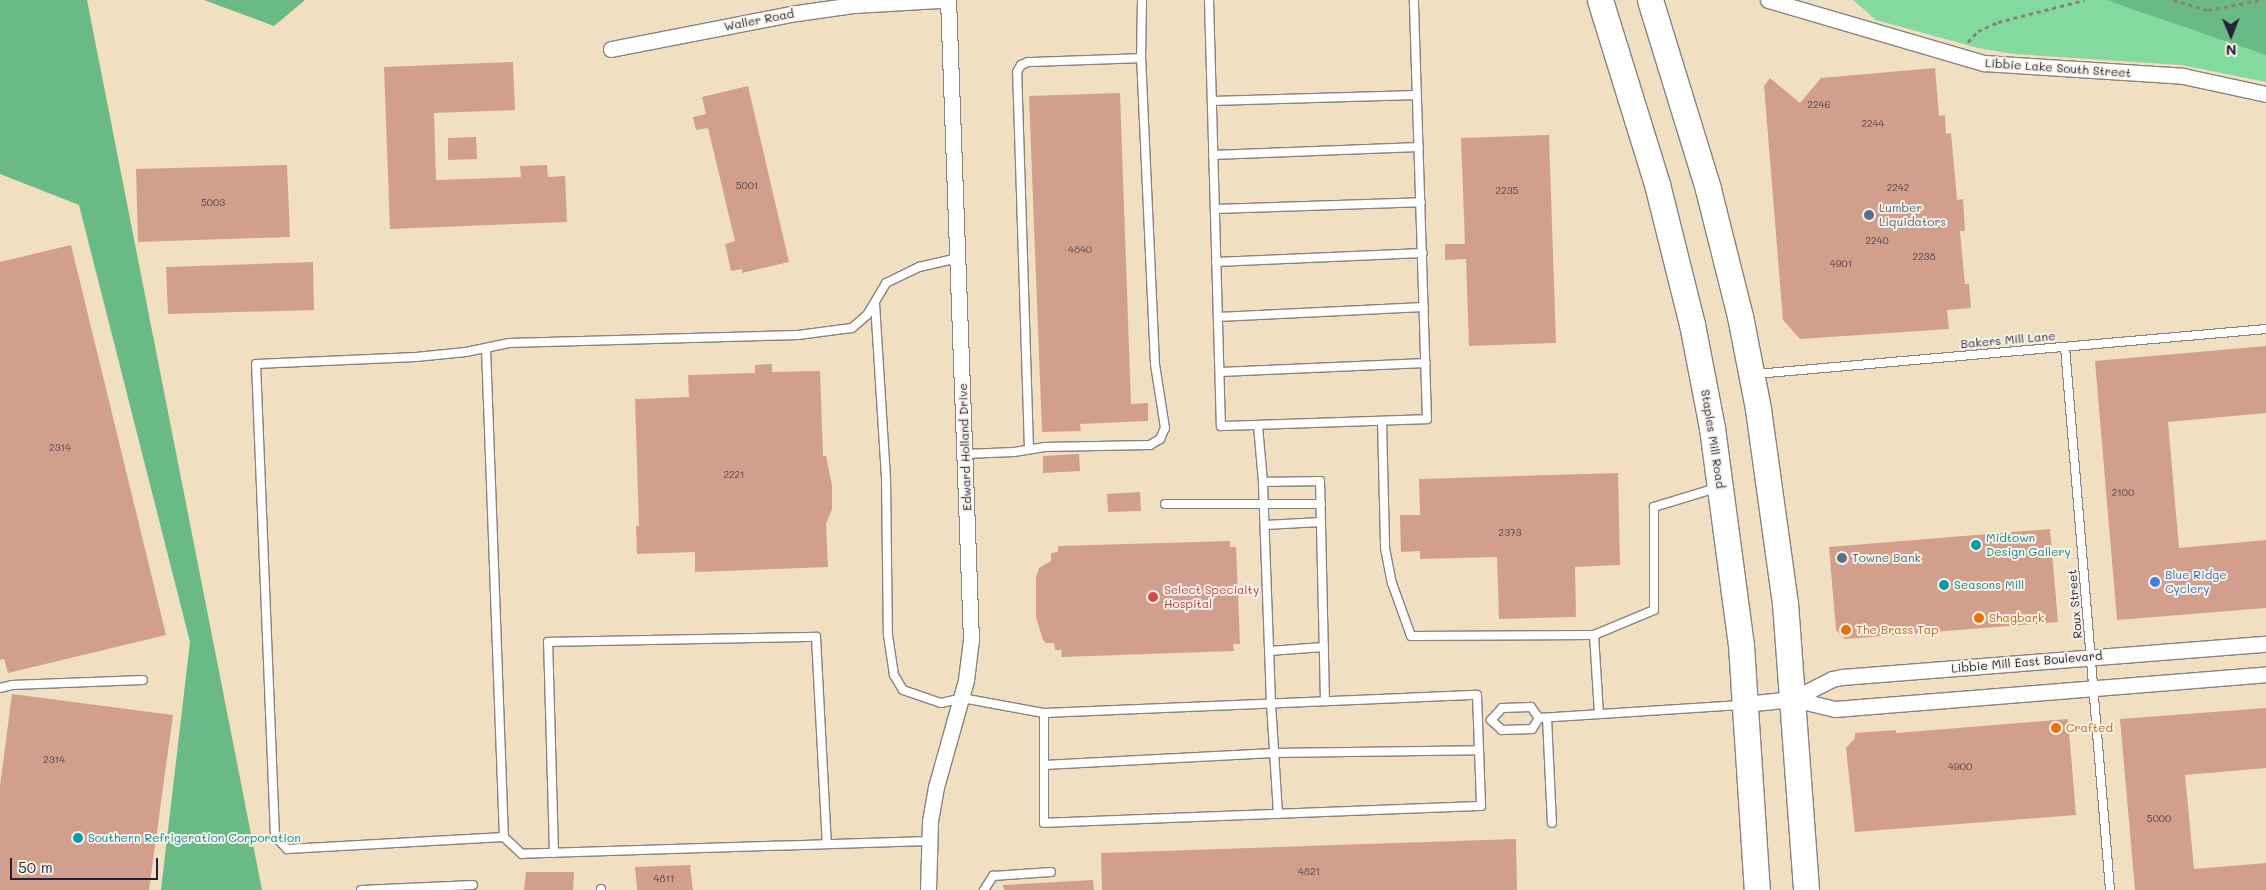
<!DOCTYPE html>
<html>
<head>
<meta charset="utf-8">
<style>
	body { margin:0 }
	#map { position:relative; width:2266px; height:890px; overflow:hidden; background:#f0e0c1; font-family:Mali,sans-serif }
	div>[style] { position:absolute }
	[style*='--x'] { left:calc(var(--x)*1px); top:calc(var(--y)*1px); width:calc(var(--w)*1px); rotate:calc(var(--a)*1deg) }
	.green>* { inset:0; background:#82da9e }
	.forest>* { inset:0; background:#69ba85 }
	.building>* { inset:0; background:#d39f8d }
	.path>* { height:3px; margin-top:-1.5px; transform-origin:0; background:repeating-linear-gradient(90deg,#89817e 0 4px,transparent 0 8px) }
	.roads { filter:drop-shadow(1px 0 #89817e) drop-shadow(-1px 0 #89817e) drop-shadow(0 1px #89817e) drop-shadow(0 -1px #89817e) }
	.lane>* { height:8px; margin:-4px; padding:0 4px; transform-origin:4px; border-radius:4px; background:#fff }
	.street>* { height:15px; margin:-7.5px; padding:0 7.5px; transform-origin:7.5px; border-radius:7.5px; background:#fff }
	.primary>* { height:25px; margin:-12.5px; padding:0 12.5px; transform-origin:12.5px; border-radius:12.5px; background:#fff }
	.dots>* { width:14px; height:14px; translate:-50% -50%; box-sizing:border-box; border:2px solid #f7f3e8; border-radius:50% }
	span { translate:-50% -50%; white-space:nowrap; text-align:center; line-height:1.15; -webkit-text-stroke:4px #f7f3e8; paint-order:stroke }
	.number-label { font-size:10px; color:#4e4150 }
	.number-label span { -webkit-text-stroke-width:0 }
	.street-label { font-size:12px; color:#22223b }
	.service-label { font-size:12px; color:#4e5e75 }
	.left { translate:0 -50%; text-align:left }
	.culture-label { font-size:12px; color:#0d838f }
	.shop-label { font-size:12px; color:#366cbe }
	.health-label { font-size:12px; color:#be3a42 }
	.food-label { font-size:12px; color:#c56008 }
	.north { position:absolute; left:2206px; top:10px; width:50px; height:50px; -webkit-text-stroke:4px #f7f3e8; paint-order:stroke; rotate:179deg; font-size:14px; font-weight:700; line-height:20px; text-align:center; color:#22223b }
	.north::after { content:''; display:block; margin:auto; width:18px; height:22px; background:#22223b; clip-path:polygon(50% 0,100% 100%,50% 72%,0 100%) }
	.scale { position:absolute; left:10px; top:858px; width:148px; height:22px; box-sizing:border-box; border:2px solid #22223b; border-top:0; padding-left:6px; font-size:15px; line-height:18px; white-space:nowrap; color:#22223b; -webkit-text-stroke:4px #f7f3e8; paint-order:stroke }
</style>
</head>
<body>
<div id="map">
	<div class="green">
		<div style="clip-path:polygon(1853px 0,2266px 0,2266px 82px,2181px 65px,2014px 54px,1978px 48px,1876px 20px)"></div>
	</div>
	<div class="forest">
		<div style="clip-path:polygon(0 0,87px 0,262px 890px,161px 890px,190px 642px,79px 205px,0 174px)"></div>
		<div style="clip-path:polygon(204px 0,305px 0,274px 26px)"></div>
		<div style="clip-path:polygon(2107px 0,2266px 0,2266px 55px,2135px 10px)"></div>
	</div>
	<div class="building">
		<div style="clip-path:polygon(513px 62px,515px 110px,434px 113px,436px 180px,521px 177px,520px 166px,547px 165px,548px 177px,565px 176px,567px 222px,390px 229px,384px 67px)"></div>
		<div style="clip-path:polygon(1935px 68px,1939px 116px,1945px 115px,1946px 134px,1951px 133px,1957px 200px,1963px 199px,1965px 231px,1960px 231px,1965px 284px,1969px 284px,1971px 308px,1947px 310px,1949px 329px,1800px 339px,1783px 320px,1764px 86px,1770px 78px,1800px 103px,1821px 78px)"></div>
		<div style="clip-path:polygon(748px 86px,789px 262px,742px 273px,742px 269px,731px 271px,725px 244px,735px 241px,708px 128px,696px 130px,693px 117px,706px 114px,702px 97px)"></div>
		<div style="clip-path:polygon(1120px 93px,1131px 404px,1148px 403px,1148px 421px,1080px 424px,1081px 431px,1042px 432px,1029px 96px)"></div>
		<div style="clip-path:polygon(1549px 135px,1556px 343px,1469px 346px,1466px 259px,1445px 260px,1445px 244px,1465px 244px,1461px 138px)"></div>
		<div style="clip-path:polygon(476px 137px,477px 159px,448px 160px,448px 138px)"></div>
		<div style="clip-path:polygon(287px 165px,290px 237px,138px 242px,136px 169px)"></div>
		<div style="clip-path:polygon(71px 245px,166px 635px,8px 673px,4px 659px,0 660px,0 262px)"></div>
		<div style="clip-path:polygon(313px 262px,314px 310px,168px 314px,166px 267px)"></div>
		<div style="clip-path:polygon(2266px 346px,2266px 413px,2168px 422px,2179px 548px,2266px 540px,2266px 608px,2117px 620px,2095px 361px)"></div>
		<div style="clip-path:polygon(772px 364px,772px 372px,820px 371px,823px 456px,826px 456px,832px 485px,832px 509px,826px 524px,828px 567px,695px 572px,695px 552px,637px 554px,636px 526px,639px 526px,635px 399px,689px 397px,688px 375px,755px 373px,755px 365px)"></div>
		<div style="clip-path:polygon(1079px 454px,1080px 471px,1043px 473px,1043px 456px)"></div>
		<div style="clip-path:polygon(1618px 473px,1620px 565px,1575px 567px,1576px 617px,1499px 619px,1497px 557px,1420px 559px,1420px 551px,1401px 552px,1400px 515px,1420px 515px,1419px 479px)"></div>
		<div style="clip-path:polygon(1140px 492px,1141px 511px,1108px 512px,1107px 494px)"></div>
		<div style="clip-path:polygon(2050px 529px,2058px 622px,1845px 639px,1836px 630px,1829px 547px)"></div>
		<div style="clip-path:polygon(1230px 541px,1230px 547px,1236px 547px,1240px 644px,1233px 644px,1234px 651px,1061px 657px,1062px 650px,1055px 650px,1054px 643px,1046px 643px,1043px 640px,1036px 617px,1036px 577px,1039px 568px,1051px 561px,1051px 553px,1058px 552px,1058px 546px)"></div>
		<div style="clip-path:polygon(12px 694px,173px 715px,149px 890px,0 890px,0 786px)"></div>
		<div style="clip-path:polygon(2266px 708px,2266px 768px,2185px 775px,2194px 869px,2266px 863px,2266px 890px,2135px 890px,2120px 719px)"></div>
		<div style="clip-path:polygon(2068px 719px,2076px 815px,1855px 832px,1846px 748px,1855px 738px,1855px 733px,1896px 730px,1896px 733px)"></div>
		<div style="clip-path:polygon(1516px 839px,1517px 890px,1102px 890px,1101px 853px)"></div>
		<div style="clip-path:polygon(690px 865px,693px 890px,637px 890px,635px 867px)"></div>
		<div style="clip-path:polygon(526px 872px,574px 872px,573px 890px,524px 890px)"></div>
		<div style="clip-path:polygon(1093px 880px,1094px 890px,1004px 890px,1003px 885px)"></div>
	</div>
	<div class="path">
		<div style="--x:2173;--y:0;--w:36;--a:16"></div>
		<div style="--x:2208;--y:10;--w:53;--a:-10.9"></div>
		<div style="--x:1968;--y:42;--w:15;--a:-48"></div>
		<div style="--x:1978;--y:31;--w:22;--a:-24"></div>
		<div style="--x:1998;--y:22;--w:89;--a:-14.3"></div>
	</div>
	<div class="roads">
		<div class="lane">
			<div style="--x:1209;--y:0;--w:426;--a:88.4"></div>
			<div style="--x:1221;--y:426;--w:206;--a:-1.9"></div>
			<div style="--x:1427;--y:419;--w:419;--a:-91.8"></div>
			<div style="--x:1212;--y:101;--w:205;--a:-1.7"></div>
			<div style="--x:1213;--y:155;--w:206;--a:-2.2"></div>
			<div style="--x:1215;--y:209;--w:206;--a:-1.9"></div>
			<div style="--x:1216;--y:262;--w:207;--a:-2.5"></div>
			<div style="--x:875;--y:303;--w:175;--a:86.4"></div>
			<div style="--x:886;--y:478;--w:157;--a:89.3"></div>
			<div style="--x:888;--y:635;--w:40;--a:81.5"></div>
			<div style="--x:894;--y:675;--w:17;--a:59"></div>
			<div style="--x:903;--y:690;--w:40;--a:18.9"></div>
			<div style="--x:941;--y:703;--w:22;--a:-13"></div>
			<div style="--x:962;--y:698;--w:83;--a:10.4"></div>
			<div style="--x:1044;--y:713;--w:433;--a:-2.4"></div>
			<div style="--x:1477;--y:695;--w:111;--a:87.9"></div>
			<div style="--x:1481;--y:806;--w:437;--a:177.8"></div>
			<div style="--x:1044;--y:823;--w:110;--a:-90"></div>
			<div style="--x:1218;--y:317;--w:206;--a:-2.8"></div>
			<div style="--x:2065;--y:347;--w:545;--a:85.26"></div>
			<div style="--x:486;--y:348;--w:489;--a:87.9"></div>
			<div style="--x:1220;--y:372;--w:206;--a:-2.5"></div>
			<div style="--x:1756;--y:374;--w:512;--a:-5.04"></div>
			<div style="--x:1382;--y:421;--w:127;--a:88.6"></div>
			<div style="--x:1385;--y:548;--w:36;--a:79"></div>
			<div style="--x:1392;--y:583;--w:56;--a:70.3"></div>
			<div style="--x:1411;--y:636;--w:183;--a:-0.3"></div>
			<div style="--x:1258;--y:426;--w:56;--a:84.9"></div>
			<div style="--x:1029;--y:449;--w:377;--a:-91.8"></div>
			<div style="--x:1017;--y:72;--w:8;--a:-60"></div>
			<div style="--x:1021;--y:65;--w:8;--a:-23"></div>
			<div style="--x:1028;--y:62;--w:113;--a:-2"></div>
			<div style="--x:965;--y:454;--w:49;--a:-2.3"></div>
			<div style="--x:1014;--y:452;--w:30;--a:-9"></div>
			<div style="--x:1044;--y:447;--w:106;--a:-1.1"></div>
			<div style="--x:1150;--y:445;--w:12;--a:-31"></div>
			<div style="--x:1160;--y:439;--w:12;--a:-66"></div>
			<div style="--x:1165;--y:428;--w:65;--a:-98.9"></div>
			<div style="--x:1155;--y:364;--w:306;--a:-92.6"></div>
			<div style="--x:1141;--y:58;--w:58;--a:-89"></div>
			<div style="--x:1165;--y:504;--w:156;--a:0"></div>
			<div style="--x:1265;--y:525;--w:56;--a:-3.1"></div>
			<div style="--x:1269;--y:651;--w:55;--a:-4.2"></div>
			<div style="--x:0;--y:688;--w:12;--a:-14"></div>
			<div style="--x:12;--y:685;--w:131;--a:-2.2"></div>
			<div style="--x:1531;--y:707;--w:14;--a:54"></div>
			<div style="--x:1539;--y:718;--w:13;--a:122"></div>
			<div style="--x:1532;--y:729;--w:30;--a:178"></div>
			<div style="--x:1502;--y:730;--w:15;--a:-138"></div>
			<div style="--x:1491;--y:720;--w:16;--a:-47"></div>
			<div style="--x:1502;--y:708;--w:29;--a:-2"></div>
			<div style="--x:1599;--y:714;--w:79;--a:-93.6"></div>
			<div style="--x:1594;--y:635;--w:65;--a:-22.6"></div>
			<div style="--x:1654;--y:610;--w:103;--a:-90"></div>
			<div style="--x:1654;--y:507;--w:65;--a:-17"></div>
			<div style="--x:1539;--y:718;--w:202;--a:-3.7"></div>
			<div style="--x:1547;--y:718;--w:105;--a:87.3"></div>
			<div style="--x:1044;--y:765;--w:230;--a:-3"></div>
			<div style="--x:1274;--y:753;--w:205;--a:-0.8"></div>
			<div style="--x:1278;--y:814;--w:111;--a:-93.6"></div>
			<div style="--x:1271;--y:703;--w:221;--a:-92.1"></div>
			<div style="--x:1263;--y:482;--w:57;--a:-1"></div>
			<div style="--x:1320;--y:481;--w:220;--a:88.7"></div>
			<div style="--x:928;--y:841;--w:406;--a:178.2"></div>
			<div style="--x:522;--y:854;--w:25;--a:-137"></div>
			<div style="--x:504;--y:837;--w:217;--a:176.8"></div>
			<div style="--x:287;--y:849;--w:18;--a:-133"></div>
			<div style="--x:275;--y:836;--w:472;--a:-92.3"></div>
			<div style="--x:256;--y:364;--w:160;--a:-2.5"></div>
			<div style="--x:416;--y:357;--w:50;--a:-5.7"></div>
			<div style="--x:466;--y:352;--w:44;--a:-11.8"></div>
			<div style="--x:509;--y:343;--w:289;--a:-1.6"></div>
			<div style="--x:798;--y:335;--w:54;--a:-7.4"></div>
			<div style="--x:852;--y:328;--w:20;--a:-41"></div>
			<div style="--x:867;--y:315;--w:37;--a:-59"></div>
			<div style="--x:886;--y:283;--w:37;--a:-26"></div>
			<div style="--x:919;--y:267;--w:40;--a:-13"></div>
			<div style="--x:554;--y:853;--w:211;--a:-91.6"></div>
			<div style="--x:548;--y:642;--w:268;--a:-1.1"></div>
			<div style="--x:816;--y:637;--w:207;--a:87"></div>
			<div style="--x:361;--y:890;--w:112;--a:-2.6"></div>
			<div style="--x:601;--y:890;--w:1;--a:-90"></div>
			<div style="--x:984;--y:890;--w:17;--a:-57"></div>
			<div style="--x:993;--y:876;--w:58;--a:-3.9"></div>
		</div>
		<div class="street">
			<div style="--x:1768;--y:0;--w:225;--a:16.3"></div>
			<div style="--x:1984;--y:63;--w:199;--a:3.7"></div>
			<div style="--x:2183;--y:76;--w:85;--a:12.2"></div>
			<div style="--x:611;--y:49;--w:189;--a:-11"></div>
			<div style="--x:797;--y:13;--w:58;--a:-8"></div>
			<div style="--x:854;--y:5;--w:85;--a:-3.4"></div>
			<div style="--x:1793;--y:699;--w:44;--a:-27.1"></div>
			<div style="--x:1832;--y:679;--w:10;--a:-11"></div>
			<div style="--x:1842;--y:677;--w:425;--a:-4.5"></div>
			<div style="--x:1745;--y:704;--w:48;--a:-5.9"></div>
			<div style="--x:1793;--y:699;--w:43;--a:13.4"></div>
			<div style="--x:1835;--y:709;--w:432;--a:-4.6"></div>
			<div style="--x:928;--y:890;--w:69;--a:-88.3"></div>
			<div style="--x:930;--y:821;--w:35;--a:-80"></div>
			<div style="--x:936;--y:787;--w:111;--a:-74.3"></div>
			<div style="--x:966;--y:680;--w:39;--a:-83"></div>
			<div style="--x:971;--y:641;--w:641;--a:-92.05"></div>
		</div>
		<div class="primary">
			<div style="--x:1600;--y:0;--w:193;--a:72.8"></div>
			<div style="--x:1657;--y:184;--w:144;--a:76"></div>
			<div style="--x:1692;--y:324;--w:106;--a:79.1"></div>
			<div style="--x:1712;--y:428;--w:219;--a:82.4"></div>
			<div style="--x:1741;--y:645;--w:246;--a:86.3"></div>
			<div style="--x:1650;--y:0;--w:198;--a:72.9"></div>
			<div style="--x:1708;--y:189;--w:131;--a:75.9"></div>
			<div style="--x:1740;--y:316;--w:95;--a:79"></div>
			<div style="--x:1758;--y:409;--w:196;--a:82.1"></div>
			<div style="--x:1785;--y:603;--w:288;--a:85.8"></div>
		</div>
	</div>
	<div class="dots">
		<div style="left:1869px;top:215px;background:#5c6f8a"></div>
		<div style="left:1976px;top:545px;background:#0f9aa8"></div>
		<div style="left:1842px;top:558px;background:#5c6f8a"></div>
		<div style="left:2155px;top:582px;background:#3f7fe0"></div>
		<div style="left:1944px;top:585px;background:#0f9aa8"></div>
		<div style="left:1153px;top:597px;background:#e0444e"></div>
		<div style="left:1979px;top:618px;background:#e8710a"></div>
		<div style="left:1846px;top:630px;background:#e8710a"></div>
		<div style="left:2056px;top:728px;background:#e8710a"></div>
		<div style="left:78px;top:838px;background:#0f9aa8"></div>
	</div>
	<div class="number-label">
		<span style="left:1819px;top:105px">2246</span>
		<span style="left:1873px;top:124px">2244</span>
		<span style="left:747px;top:186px">5001</span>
		<span style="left:1898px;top:188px">2242</span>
		<span style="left:1507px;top:191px">2235</span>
		<span style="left:213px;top:203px">5003</span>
		<span style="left:1877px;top:241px">2240</span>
		<span style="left:1080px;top:250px">4840</span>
		<span style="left:1924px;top:257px">2238</span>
		<span style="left:1841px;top:264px">4901</span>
		<span style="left:60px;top:448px">2314</span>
		<span style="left:734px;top:475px">2221</span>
		<span style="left:2123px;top:493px">2100</span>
		<span style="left:1510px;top:533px">2373</span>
		<span style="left:54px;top:760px">2314</span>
		<span style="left:1960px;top:767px">4900</span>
		<span style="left:2159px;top:819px">5000</span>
		<span style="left:1309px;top:872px">4821</span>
		<span style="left:664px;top:879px">4811</span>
	</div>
	<div class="street-label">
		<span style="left:759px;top:20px;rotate:-11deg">Waller Road</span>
		<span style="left:2058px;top:68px;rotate:4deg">Libbie Lake South Street</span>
		<span style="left:2008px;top:340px;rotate:-5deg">Bakers Mill Lane</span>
		<span style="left:1713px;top:439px;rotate:81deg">Staples Mill Road</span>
		<span style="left:965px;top:447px;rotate:-92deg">Edward Holland Drive</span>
		<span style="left:2075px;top:604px;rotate:-95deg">Roux Street</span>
		<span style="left:2027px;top:662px;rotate:-5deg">Libbie Mill East Boulevard</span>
	</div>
	<div class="service-label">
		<span class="left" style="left:1879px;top:215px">Lumber<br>Liquidators</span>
		<span class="left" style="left:1852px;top:558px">Towne Bank</span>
	</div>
	<div class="culture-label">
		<span class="left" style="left:1986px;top:545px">Midtown<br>Design Gallery</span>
		<span class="left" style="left:1954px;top:585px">Seasons Mill</span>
		<span class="left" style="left:88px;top:838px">Southern Refrigeration Corporation</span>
	</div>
	<div class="shop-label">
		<span class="left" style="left:2165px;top:582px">Blue Ridge<br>Cyclery</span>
	</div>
	<div class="health-label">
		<span class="left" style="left:1164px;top:597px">Select Specialty<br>Hospital</span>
	</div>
	<div class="food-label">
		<span class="left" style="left:1989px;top:618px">Shagbark</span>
		<span class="left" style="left:1856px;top:630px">The Brass Tap</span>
		<span class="left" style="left:2066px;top:728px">Crafted</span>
	</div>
	<div class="north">N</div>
	<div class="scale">50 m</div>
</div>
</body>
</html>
